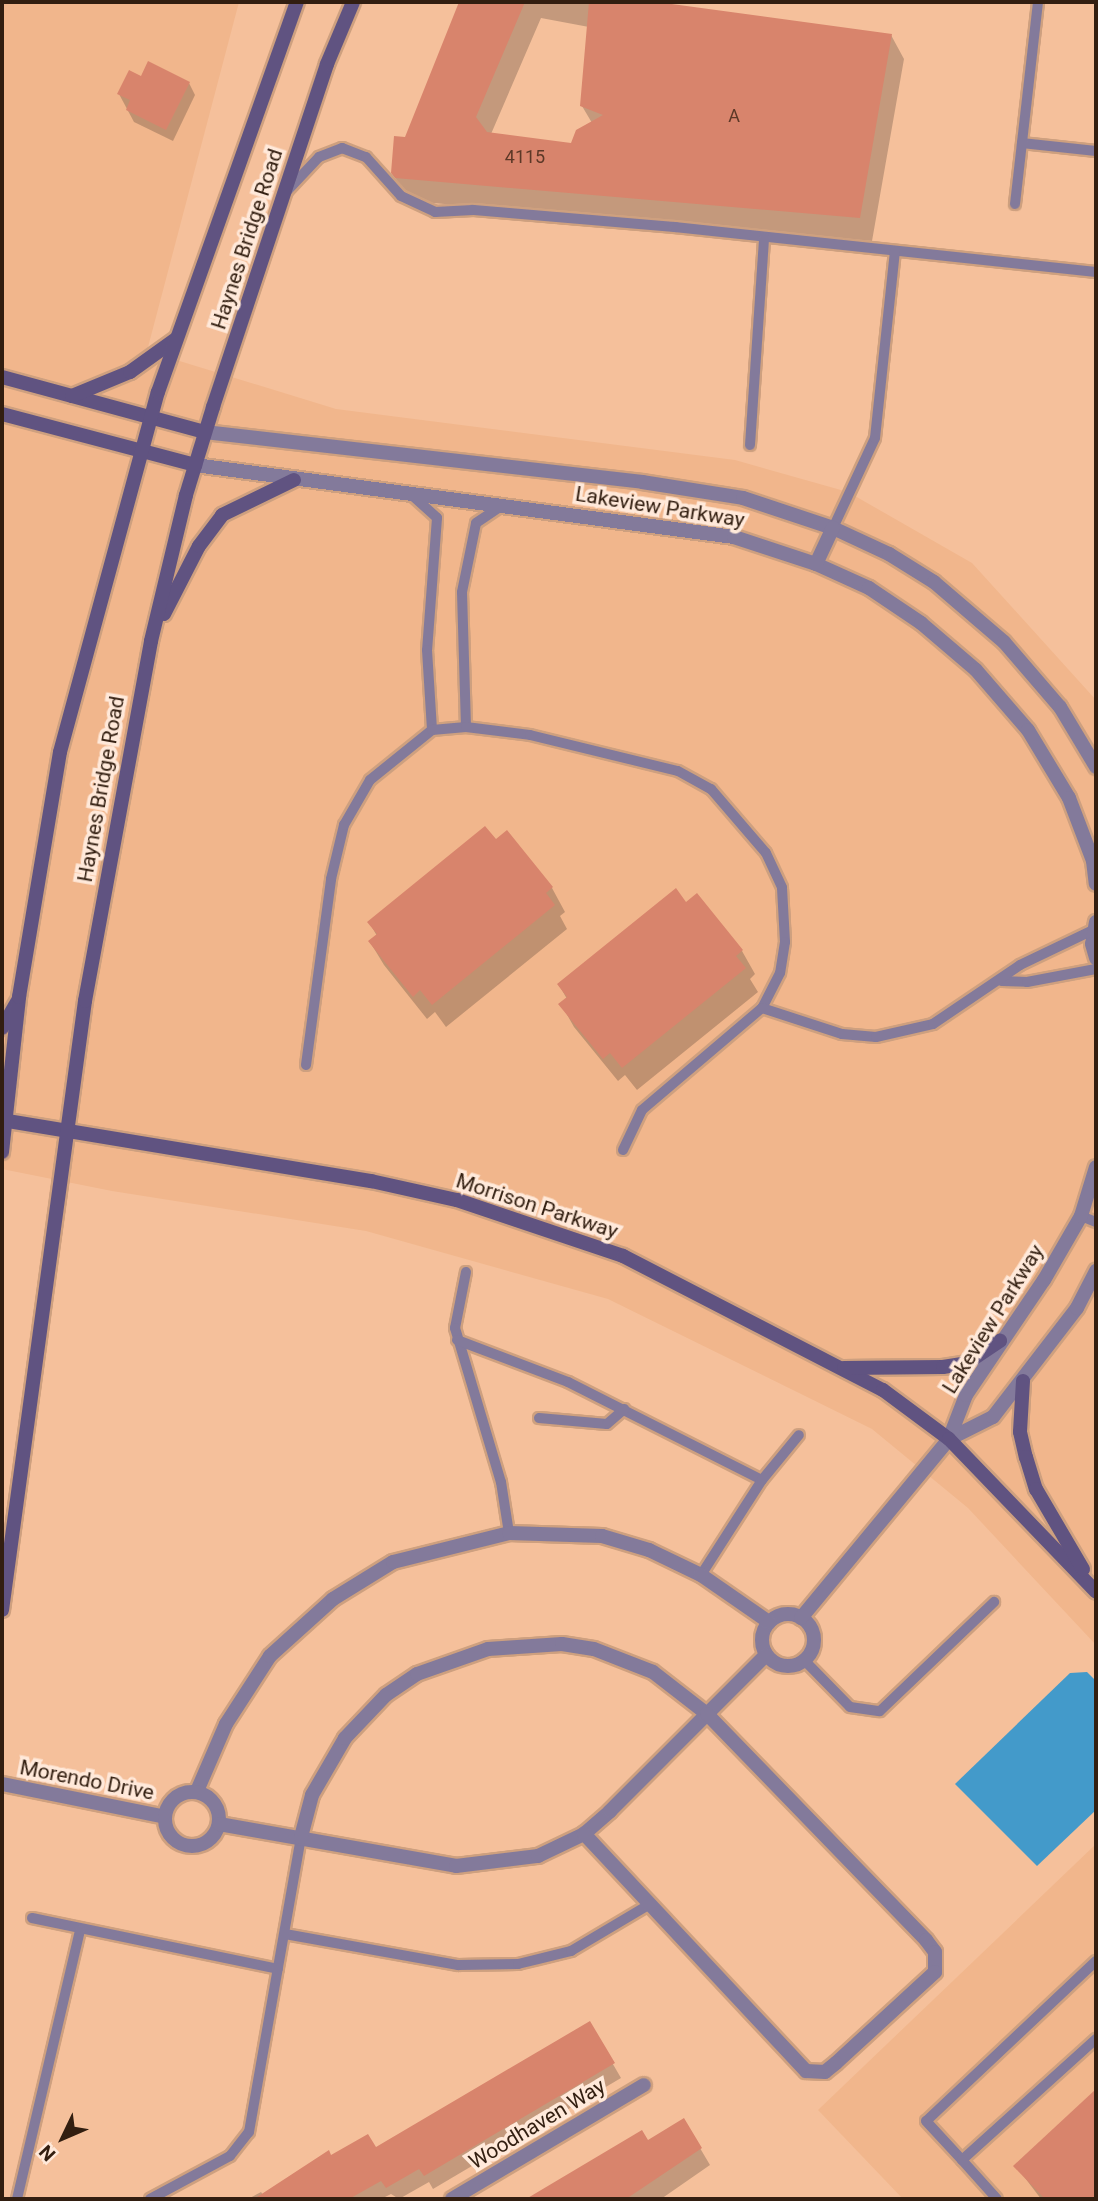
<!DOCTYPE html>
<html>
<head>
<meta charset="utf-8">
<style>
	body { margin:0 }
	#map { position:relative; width:1098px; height:2201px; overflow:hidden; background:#f5c09b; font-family:Roboto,sans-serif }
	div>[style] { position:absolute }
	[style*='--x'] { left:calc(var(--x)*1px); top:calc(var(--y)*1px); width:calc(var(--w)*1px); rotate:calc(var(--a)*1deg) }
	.built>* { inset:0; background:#f1b68c }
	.water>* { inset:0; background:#439aca }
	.shadow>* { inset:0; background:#0003 }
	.building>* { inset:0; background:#d8846c }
	.roads { filter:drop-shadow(2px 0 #cea07f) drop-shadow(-2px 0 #cea07f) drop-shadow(0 2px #cea07f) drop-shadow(0 -2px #cea07f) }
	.lane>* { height:10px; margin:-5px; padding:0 5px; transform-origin:5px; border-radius:5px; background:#837a9b }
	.street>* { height:14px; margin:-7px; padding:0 7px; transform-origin:7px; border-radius:7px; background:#837a9b }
	.street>.ring { margin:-7px; padding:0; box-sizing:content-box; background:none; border:14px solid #837a9b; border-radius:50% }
	.secondary>* { height:14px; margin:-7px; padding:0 7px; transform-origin:7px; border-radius:7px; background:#605381 }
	span { translate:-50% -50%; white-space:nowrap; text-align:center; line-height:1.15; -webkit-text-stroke:7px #ffe9da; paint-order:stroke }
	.number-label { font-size:18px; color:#5c3827 }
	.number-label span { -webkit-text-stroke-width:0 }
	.street-label { font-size:21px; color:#321e10 }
	.frame { position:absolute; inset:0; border:4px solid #321e10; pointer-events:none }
	.north { position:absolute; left:28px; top:2103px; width:70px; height:70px; -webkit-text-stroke:5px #ffe9da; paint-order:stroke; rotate:226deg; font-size:19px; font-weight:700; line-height:28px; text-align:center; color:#321e10 }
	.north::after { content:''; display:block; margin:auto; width:24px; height:32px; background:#321e10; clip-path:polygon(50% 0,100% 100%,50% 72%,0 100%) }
</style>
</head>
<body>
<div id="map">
	<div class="built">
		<div style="clip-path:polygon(2px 2px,239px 2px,147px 351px,336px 409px,735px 460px,848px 492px,972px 563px,1096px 700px,1096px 1645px,968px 1508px,872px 1429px,608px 1299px,366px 1231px,112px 1191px,2px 1169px)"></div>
		<div style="clip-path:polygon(1096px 1844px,1096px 2199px,903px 2199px,818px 2110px)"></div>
	</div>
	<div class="water">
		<div style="clip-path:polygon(1087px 1672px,1096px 1681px,1096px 1810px,1037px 1866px,955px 1784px,1070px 1673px)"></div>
	</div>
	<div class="shadow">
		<div style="clip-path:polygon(evenodd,461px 2px,672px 2px,672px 7px,891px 35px,904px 59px,872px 241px,410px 201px,392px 173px,461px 2px,541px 18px,589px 27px,582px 106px,592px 123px,572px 145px,491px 134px,541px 18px)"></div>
		<div style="clip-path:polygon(142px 78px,189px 83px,195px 95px,173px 141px,134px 122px,119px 94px)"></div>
		<div style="clip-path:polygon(507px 833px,552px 888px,565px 912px,560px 916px,567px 929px,446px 1027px,435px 1012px,427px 1019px,384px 965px,370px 942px,377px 936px,369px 922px)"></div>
		<div style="clip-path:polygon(697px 896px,742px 951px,755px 974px,750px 979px,758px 992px,637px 1090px,625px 1075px,618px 1081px,574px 1027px,561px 1004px,567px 999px,559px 985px)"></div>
		<div style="clip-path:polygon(589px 2023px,621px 2078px,433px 2189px,429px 2182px,399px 2199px,391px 2194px,381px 2199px,248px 2199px,261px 2192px,264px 2196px,331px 2157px,375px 2150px)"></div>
		<div style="clip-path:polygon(1096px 2091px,1096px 2199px,1041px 2199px,1016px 2166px)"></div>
		<div style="clip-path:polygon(684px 2121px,710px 2165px,661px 2199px,529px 2199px,641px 2132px,647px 2142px)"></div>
	</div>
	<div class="building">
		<div style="clip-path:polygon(459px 2px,525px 2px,476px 117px,487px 132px,571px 143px,576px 130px,603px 115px,580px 106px,589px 2px,657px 2px,892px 34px,860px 218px,395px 178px,391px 173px,394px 136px,405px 137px)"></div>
		<div style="clip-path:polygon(148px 61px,190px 82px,166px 130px,126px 110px,130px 100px,117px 94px,129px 70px,141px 76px)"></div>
		<div style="clip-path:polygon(485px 826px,496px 839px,507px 830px,553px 887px,546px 893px,555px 905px,432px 1005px,420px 990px,413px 997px,368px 941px,377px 934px,367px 922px)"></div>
		<div style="clip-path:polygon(676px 888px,686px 902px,697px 893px,743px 950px,736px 956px,746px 968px,622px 1068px,610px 1053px,603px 1059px,558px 1004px,567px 997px,557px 984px)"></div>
		<div style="clip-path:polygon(590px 2021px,615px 2063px,424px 2176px,419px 2169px,386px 2188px,381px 2181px,349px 2199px,254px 2199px,329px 2150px,331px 2155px,368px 2134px,376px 2147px)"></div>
		<div style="clip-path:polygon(1096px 2089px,1096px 2199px,1045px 2199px,1013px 2166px)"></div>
		<div style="clip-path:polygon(684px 2118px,702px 2148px,626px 2199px,526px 2199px,642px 2130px,648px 2140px)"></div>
	</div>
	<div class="roads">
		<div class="lane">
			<div style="--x:1022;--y:143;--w:74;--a:6.2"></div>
			<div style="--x:286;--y:192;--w:48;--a:-46.7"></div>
			<div style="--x:319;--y:157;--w:25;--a:-21"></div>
			<div style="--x:342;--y:148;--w:26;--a:21"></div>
			<div style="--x:366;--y:157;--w:52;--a:48.1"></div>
			<div style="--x:401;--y:196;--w:38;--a:25"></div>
			<div style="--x:435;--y:212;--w:38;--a:-3"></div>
			<div style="--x:473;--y:210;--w:203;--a:4.8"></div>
			<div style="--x:675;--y:227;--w:423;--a:6.1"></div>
			<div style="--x:1015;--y:204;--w:203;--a:-83.5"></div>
			<div style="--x:750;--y:445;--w:208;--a:-86.1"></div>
			<div style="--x:414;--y:497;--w:31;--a:42"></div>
			<div style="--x:437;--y:518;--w:132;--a:94.3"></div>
			<div style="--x:427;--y:650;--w:80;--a:86.4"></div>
			<div style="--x:833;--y:528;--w:99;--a:-65"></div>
			<div style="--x:875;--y:438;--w:188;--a:-83.9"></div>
			<div style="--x:466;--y:727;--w:135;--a:-91.7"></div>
			<div style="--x:462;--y:592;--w:70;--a:-78.5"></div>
			<div style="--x:476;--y:523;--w:29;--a:-34"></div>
			<div style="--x:1002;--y:981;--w:25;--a:2"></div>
			<div style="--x:1027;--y:982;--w:70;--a:-10.7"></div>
			<div style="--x:306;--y:1065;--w:188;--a:-82.3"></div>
			<div style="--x:331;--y:879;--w:56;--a:-76.5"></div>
			<div style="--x:344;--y:825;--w:52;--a:-60"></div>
			<div style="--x:370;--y:780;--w:80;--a:-38.9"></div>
			<div style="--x:432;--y:730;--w:34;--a:-5"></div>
			<div style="--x:466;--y:727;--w:64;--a:7.1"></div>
			<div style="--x:530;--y:735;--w:152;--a:13.7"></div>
			<div style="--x:678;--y:771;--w:38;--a:29"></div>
			<div style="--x:711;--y:789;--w:84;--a:49.3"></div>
			<div style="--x:766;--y:853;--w:38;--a:65"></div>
			<div style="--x:782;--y:888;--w:54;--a:86.8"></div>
			<div style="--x:785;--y:942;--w:31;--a:99"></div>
			<div style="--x:780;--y:973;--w:39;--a:117"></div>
			<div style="--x:623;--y:1150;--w:44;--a:-64.6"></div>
			<div style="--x:642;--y:1110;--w:157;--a:-40.4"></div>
			<div style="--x:762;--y:1008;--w:84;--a:18"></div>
			<div style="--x:842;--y:1034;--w:34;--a:5"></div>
			<div style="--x:876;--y:1037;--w:58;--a:-12.8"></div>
			<div style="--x:933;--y:1024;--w:105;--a:-34.1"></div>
			<div style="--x:1020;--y:965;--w:81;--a:-25.6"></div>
			<div style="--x:1081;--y:1216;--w:16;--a:22"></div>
			<div style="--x:466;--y:1272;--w:57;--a:101.1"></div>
			<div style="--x:455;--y:1328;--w:161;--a:73.4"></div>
			<div style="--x:501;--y:1482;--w:52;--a:81.1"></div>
			<div style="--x:457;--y:1340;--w:119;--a:20.7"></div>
			<div style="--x:568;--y:1382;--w:217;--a:26.8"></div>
			<div style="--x:539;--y:1418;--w:68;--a:5"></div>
			<div style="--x:607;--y:1424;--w:23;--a:-41"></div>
			<div style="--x:701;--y:1575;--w:113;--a:-57.3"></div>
			<div style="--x:762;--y:1480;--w:58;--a:-50.6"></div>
			<div style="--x:805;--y:1661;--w:64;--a:45.6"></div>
			<div style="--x:850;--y:1707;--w:30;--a:8"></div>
			<div style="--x:880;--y:1711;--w:158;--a:-43.7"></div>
			<div style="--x:32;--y:1918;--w:251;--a:11.7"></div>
			<div style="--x:285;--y:1934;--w:176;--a:10.2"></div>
			<div style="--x:458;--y:1965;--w:60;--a:-1"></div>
			<div style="--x:518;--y:1964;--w:55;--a:-13.8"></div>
			<div style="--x:571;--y:1951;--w:92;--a:-30.7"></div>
			<div style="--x:1096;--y:1961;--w:233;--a:136.7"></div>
			<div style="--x:926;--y:2121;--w:53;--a:47.3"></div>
			<div style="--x:962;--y:2160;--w:181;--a:-42.1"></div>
			<div style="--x:962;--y:2160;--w:52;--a:48.1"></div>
			<div style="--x:17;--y:2199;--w:276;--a:-76.8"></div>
			<div style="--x:150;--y:2199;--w:91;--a:-28.3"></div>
			<div style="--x:230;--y:2156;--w:31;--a:-52"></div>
			<div style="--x:249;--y:2132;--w:300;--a:-80"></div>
		</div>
		<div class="street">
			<div style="--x:205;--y:432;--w:440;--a:6.5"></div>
			<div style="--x:642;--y:482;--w:102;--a:9"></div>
			<div style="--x:743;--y:498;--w:95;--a:18.4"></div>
			<div style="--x:833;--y:528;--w:62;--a:24.9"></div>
			<div style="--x:889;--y:554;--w:53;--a:31.9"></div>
			<div style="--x:934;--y:582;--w:92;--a:40.6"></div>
			<div style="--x:1004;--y:642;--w:86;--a:49.3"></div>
			<div style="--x:1060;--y:707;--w:70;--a:59"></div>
			<div style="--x:195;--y:465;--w:544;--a:7.61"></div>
			<div style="--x:734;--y:537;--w:86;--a:18.2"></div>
			<div style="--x:816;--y:564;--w:58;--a:24.4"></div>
			<div style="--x:869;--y:588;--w:63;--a:33.9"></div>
			<div style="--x:921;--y:623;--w:72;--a:40.5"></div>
			<div style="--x:976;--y:670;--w:79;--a:49.1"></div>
			<div style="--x:1028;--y:730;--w:79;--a:58.9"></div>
			<div style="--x:1069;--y:798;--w:67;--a:69.1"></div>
			<div style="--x:1093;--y:861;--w:23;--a:83"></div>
			<div style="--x:816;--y:564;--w:40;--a:-65"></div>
			<div style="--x:1096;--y:922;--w:22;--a:100"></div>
			<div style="--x:1092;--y:944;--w:15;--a:74"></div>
			<div style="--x:949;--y:1439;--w:49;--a:-26.6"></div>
			<div style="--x:993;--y:1417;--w:138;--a:-52.4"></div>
			<div style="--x:1077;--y:1308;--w:42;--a:-62.8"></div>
			<div class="ring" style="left:762px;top:1614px;width:38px;height:38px"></div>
			<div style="--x:801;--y:1618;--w:232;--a:-50.4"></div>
			<div style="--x:949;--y:1439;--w:47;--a:-68.9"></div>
			<div style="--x:966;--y:1395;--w:139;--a:-55.9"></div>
			<div style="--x:1044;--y:1280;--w:74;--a:-60"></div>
			<div style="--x:1081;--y:1216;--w:51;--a:-73"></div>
			<div style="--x:2;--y:1784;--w:166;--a:11.4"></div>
			<div style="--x:197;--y:1791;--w:73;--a:-66.6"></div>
			<div style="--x:226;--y:1724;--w:81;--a:-57.1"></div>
			<div style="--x:270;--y:1656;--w:85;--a:-42.1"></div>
			<div style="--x:333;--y:1599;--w:70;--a:-31.7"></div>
			<div style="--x:393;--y:1562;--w:120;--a:-14"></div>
			<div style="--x:509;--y:1533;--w:93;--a:1.8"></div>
			<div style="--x:602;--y:1536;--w:49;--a:16.6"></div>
			<div style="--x:649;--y:1550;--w:58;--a:25.7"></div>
			<div style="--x:701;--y:1575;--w:83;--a:34.7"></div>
			<div class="ring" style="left:165px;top:1792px;width:40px;height:40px"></div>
			<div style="--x:219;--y:1824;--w:241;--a:10"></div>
			<div style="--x:456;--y:1866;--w:83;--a:-7"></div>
			<div style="--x:538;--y:1856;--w:51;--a:-25.6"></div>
			<div style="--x:584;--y:1834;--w:35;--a:-41"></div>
			<div style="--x:610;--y:1811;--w:221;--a:-45"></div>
			<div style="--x:301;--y:1837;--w:43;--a:-75.3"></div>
			<div style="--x:312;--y:1795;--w:66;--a:-59.9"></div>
			<div style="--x:345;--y:1738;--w:59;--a:-46.4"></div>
			<div style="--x:386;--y:1695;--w:37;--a:-34"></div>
			<div style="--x:417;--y:1674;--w:75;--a:-19.4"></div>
			<div style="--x:488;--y:1649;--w:74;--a:-3.9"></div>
			<div style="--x:562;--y:1644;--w:32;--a:9"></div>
			<div style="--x:594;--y:1649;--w:63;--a:21.3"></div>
			<div style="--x:653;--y:1672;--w:68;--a:37.9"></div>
			<div style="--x:707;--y:1714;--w:315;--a:45.9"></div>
			<div style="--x:926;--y:1940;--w:15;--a:53"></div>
			<div style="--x:935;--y:1952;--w:20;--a:90"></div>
			<div style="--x:935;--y:1972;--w:134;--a:137.4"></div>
			<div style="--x:836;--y:2063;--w:14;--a:141"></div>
			<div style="--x:825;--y:2072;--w:19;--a:-177"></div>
			<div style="--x:806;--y:2071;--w:325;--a:-133.1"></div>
			<div style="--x:452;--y:2199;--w:223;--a:-30.7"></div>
		</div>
		<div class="secondary">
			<div style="--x:2;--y:377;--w:210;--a:15.2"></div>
			<div style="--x:72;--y:396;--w:63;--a:-22.5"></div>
			<div style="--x:130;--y:372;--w:57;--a:-35.7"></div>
			<div style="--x:2;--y:414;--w:200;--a:14.8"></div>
			<div style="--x:164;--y:614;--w:76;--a:-62.8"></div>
			<div style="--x:199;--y:546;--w:39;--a:-53"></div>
			<div style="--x:222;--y:515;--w:80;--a:-25.9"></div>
			<div style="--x:2;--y:1028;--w:30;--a:-60"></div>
			<div style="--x:2;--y:1120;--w:374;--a:9.4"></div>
			<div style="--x:371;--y:1181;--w:88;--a:12.5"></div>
			<div style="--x:457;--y:1200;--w:175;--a:18.6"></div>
			<div style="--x:623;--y:1256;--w:292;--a:27.3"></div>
			<div style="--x:883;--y:1390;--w:82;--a:36.6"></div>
			<div style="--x:949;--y:1439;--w:212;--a:46.1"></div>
			<div style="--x:2;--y:1152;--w:156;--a:-83.7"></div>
			<div style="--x:19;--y:997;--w:248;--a:-80.5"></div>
			<div style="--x:60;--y:752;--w:373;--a:-74.8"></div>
			<div style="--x:158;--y:392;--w:414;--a:-70.4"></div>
			<div style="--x:844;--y:1368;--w:99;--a:-0.6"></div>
			<div style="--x:943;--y:1367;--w:24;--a:-9"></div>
			<div style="--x:967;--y:1363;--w:40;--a:-34"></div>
			<div style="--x:1023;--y:1381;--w:51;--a:93.4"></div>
			<div style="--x:1020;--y:1432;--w:26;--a:77"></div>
			<div style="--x:1026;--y:1457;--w:34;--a:73"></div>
			<div style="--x:1036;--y:1489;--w:93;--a:59.6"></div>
			<div style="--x:2;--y:1610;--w:615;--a:-82.24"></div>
			<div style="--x:85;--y:1001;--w:366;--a:-79.6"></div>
			<div style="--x:151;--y:641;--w:150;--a:-76.5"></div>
			<div style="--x:186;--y:495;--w:92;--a:-72.9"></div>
			<div style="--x:213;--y:407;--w:361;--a:-71.6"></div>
			<div style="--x:327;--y:64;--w:67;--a:-67.2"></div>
		</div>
	</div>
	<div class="number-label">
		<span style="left:734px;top:116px">A</span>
		<span style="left:525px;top:157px">4115</span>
	</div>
	<div class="street-label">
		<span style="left:247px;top:239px;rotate:-72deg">Haynes Bridge Road</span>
		<span style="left:660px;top:507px;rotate:9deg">Lakeview Parkway</span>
		<span style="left:101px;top:789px;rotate:-80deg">Haynes Bridge Road</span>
		<span style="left:537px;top:1206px;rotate:18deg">Morrison Parkway</span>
		<span style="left:993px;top:1319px;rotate:-58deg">Lakeview Parkway</span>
		<span style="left:87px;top:1780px;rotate:11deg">Morendo Drive</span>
		<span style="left:537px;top:2124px;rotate:-31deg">Woodhaven Way</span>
	</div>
	<div class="frame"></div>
	<div class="north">N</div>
</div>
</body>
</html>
